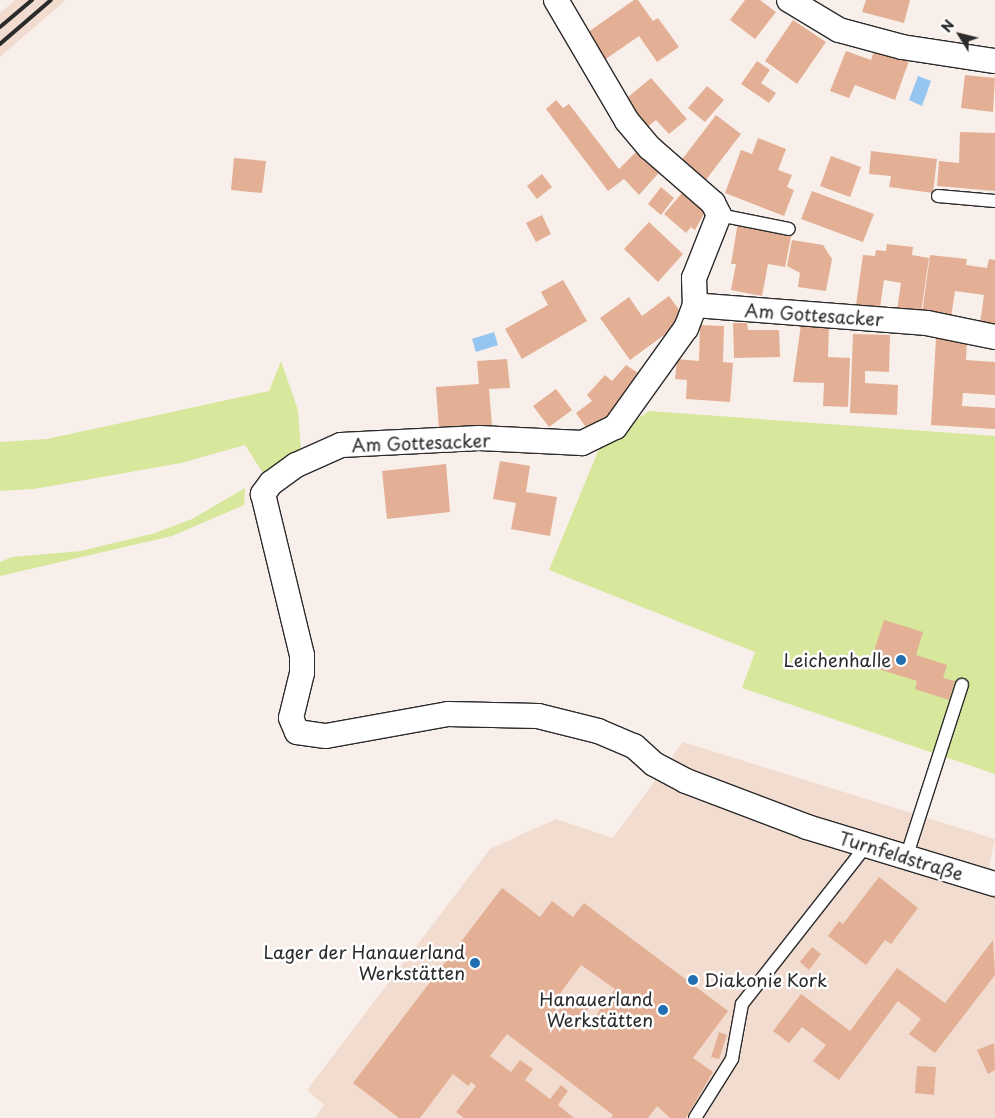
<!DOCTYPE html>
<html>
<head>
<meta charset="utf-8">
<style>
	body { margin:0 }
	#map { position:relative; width:995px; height:1118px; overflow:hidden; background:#f9efea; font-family:"Playpen Sans",sans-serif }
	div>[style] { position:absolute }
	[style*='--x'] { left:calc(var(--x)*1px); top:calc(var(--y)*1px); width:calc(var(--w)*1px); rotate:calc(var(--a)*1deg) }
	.built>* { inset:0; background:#f2dcd0 }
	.green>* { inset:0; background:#d7e79b }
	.water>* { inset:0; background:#95c5f1 }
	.building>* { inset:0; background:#e3b095 }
	.roads { filter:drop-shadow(1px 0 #2b2b2b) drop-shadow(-1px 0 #2b2b2b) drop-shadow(0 1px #2b2b2b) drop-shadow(0 -1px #2b2b2b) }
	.lane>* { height:12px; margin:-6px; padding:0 6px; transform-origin:6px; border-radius:6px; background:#fff }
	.street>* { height:24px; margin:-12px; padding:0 12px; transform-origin:12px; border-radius:12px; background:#fff }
	.rail>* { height:4px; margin:-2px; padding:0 2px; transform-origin:2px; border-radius:2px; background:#2b2b2b }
	.dots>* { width:14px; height:14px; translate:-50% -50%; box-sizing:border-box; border:2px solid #fff; border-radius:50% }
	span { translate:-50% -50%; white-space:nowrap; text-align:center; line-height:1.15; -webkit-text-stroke:5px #fff; paint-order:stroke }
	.street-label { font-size:18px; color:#2b2b2b }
	.poi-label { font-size:18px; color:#2b2b2b }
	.right { translate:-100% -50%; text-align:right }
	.left { translate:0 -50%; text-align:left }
	.north { position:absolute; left:935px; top:10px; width:50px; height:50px; -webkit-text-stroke:4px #fff; paint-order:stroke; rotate:306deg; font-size:14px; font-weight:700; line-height:20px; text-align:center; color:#2b2b2b }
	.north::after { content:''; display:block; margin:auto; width:18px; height:22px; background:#2b2b2b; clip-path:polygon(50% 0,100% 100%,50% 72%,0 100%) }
</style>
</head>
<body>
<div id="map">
	<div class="built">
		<div style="clip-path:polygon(15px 0,66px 0,0 57px,0 13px)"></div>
		<div style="clip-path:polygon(683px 742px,995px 839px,989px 867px,995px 870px,995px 1118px,315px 1118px,324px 1105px,307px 1090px,490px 849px,556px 819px,613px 838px)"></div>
	</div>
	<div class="green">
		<div style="clip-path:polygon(281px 361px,298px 410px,301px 452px,265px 476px,245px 445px,181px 463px,34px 489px,0 491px,0 442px,47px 439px,269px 391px)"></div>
		<div style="clip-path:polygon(649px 411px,995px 436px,995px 774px,742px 688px,755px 652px,549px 570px,601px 444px)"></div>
		<div style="clip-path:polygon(245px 488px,244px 505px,172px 536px,0 576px,0 562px,12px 557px,81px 551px,155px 533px,192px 519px)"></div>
	</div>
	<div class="water">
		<div style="clip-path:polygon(918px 76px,931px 81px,922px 106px,909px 100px)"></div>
		<div style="clip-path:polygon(494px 332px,498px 345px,476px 352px,472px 339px)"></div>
	</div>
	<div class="building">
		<div style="clip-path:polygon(634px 0,638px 0,653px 21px,658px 18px,679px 47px,657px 62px,639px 36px,600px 63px,581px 37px)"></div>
		<div style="clip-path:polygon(745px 0,760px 0,776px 12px,755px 39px,730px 20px)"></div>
		<div style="clip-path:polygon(866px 0,910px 0,904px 23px,862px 12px)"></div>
		<div style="clip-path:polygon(793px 20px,826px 42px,797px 84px,765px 61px)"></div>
		<div style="clip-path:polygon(875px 48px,909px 61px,895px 100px,855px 85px,849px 98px,830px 91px,846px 51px,871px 60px)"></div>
		<div style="clip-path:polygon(757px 61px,770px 70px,761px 83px,776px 93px,769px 103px,741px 84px)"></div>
		<div style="clip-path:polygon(965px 75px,995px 78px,993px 112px,961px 108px)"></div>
		<div style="clip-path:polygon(651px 78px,687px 119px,669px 134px,656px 120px,645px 129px,622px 102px)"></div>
		<div style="clip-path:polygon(707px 86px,724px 100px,705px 122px,688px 108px)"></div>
		<div style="clip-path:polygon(556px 100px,563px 108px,569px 104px,619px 169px,642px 146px,664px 167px,639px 195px,624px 179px,608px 191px,546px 109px)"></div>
		<div style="clip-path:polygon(716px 115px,741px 134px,705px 181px,680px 162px)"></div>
		<div style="clip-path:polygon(960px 132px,995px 133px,995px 191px,937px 186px,939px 161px,959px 163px)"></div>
		<div style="clip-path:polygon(758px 138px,786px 149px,778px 170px,792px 175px,787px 187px,794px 190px,784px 216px,725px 193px,741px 150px,752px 154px)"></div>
		<div style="clip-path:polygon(871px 151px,937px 159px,933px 193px,889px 187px,891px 176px,869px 174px)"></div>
		<div style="clip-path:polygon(831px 156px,861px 167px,850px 197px,820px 186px)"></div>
		<div style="clip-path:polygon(234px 158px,266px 161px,262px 193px,231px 190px)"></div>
		<div style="clip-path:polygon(542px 174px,552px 187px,537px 199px,527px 186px)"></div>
		<div style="clip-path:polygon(661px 187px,674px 198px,661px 215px,648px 204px)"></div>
		<div style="clip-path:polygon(687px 187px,709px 205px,695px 230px,691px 227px,686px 233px,664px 214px)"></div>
		<div style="clip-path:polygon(812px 191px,874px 214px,863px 242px,801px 219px)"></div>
		<div style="clip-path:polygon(542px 215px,551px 234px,536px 242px,526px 223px)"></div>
		<div style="clip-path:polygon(649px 222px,683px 254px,658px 282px,624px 249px)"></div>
		<div style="clip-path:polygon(738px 222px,792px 232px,785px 267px,768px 264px,762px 296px,731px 290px,736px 264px,731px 264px)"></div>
		<div style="clip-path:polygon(792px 240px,823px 245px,832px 259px,826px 291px,798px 287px,800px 273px,787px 266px)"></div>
		<div style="clip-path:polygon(887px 244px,913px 247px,912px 255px,929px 258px,921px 313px,897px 310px,901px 283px,884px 280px,880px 308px,856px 305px,863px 255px,875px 256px,876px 250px,886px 251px)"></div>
		<div style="clip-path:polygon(930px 255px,967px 259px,966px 265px,987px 268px,989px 259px,995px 260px,995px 326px,980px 324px,984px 295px,955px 291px,951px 318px,922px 314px)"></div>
		<div style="clip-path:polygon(563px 280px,587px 321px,522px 359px,505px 329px,548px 305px,541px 292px)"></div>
		<div style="clip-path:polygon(669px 296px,686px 319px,630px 360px,600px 318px,629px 297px,642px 316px)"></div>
		<div style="clip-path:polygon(733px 323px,747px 323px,748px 330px,779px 330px,780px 357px,734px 358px)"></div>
		<div style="clip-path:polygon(801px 324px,829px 325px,828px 357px,850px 358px,848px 407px,823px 406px,824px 383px,793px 382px)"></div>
		<div style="clip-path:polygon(700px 325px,724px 326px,723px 362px,733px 363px,730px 402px,686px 399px,687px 380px,675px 379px,677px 359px,699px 361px)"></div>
		<div style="clip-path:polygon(853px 334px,890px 335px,889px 372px,865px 371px,865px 383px,898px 385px,897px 415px,850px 413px)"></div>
		<div style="clip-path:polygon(936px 338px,967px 340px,966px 360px,995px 362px,995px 395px,963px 393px,962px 406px,995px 408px,995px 429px,931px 425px)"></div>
		<div style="clip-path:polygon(507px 359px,510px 388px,489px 389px,492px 426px,439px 430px,436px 387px,479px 384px,477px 361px)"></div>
		<div style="clip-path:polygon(626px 365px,647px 379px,630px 400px,589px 432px,576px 413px,592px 401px,587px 395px,605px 375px,612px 381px)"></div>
		<div style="clip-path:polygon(556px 389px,572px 410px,549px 427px,533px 406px)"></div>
		<div style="clip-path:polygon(500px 461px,530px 466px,526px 492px,557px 497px,550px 536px,511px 529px,516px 503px,493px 499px)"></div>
		<div style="clip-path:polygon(446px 464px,450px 512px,387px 519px,382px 471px)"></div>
		<div style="clip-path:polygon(884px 620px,923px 632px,916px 655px,947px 665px,943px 678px,955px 681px,949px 700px,915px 689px,917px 681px,869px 666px)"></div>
		<div style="clip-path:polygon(879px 877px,918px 908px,891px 944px,885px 940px,866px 965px,828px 936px,839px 921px,843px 924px)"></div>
		<div style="clip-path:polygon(evenodd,502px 888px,540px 917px,552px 901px,573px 917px,584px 903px,728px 1011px,693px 1058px,713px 1072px,686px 1118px,670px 1118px,657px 1106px,648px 1118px,611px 1118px,613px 1115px,507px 1034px,490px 1056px,511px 1072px,520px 1060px,533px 1069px,525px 1080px,550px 1099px,561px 1085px,568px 1091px,558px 1105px,574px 1118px,464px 1118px,456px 1112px,476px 1086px,471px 1082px,468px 1086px,453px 1074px,420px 1118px,399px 1118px,353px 1083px,502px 888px,581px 965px,615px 989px,584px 1032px,576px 1026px,589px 1008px,570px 994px,558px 1011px,551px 1006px,581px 965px)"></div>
		<div style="clip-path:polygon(993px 940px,995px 975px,935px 1053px,909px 1034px,921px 1019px,898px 1001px,839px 1080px,813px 1061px,826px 1045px,802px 1027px,789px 1043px,773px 1031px,801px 994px,850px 1031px,897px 968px,945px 1003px)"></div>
		<div style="clip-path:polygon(812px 947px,821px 954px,809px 970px,800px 962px)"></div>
		<div style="clip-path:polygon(719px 1032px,727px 1035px,719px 1059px,711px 1057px)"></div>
		<div style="clip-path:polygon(994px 1043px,995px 1070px,988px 1074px,977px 1050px)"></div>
		<div style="clip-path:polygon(917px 1066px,936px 1067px,934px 1095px,915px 1093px)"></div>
	</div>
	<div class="roads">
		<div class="lane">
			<div style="--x:938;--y:196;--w:57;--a:5"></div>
			<div style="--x:719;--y:215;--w:71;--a:11.3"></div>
			<div style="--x:906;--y:858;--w:182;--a:-72.1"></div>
			<div style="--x:695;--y:1118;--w:70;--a:-57.9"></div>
			<div style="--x:732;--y:1059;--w:56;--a:-79.7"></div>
			<div style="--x:742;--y:1004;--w:201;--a:-51.9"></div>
		</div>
		<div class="street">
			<div style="--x:556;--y:0;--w:140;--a:59.6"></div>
			<div style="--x:627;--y:121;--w:35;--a:50"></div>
			<div style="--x:650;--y:148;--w:84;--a:41.1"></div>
			<div style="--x:713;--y:203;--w:13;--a:63"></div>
			<div style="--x:719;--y:215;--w:68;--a:111.6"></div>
			<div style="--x:694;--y:278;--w:27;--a:88"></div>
			<div style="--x:789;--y:0;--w:58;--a:31"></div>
			<div style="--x:839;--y:30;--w:65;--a:15.1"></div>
			<div style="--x:902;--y:47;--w:94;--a:8.6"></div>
			<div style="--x:995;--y:337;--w:69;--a:-168.4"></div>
			<div style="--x:927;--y:323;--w:233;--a:-175.6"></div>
			<div style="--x:695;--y:305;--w:25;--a:111"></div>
			<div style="--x:686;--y:328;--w:122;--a:125.6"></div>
			<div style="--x:615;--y:427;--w:37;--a:154"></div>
			<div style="--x:582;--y:443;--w:103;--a:-177.2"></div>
			<div style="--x:479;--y:438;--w:138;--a:177.1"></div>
			<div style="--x:341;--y:445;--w:49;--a:156"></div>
			<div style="--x:296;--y:465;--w:31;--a:144"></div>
			<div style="--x:271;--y:483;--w:14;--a:126"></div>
			<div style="--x:263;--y:494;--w:166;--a:76.4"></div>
			<div style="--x:302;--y:655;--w:18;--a:90"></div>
			<div style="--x:302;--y:673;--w:46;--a:103.7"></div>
			<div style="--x:291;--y:718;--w:15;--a:67"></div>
			<div style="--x:297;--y:732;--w:29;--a:8"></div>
			<div style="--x:326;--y:736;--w:124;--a:-10.2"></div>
			<div style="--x:448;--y:714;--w:90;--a:1.3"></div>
			<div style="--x:538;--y:716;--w:62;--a:14"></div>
			<div style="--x:598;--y:731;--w:39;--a:23"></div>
			<div style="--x:634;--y:746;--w:27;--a:42"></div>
			<div style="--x:654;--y:764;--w:36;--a:28"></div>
			<div style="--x:686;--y:781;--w:129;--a:20.8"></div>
			<div style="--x:807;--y:827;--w:196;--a:16.9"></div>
		</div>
	</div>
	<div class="rail">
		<div style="--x:0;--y:27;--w:42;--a:-40.2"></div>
		<div style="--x:0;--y:44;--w:67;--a:-40.8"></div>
	</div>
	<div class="dots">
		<div style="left:901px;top:660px;background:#1f6fb2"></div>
		<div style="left:475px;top:963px;background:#1f6fb2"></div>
		<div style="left:693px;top:980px;background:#1f6fb2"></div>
		<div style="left:663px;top:1010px;background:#1f6fb2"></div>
	</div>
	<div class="street-label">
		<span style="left:814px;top:315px;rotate:4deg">Am Gottesacker</span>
		<span style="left:421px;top:443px;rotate:-2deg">Am Gottesacker</span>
		<span style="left:901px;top:856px;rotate:17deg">Turnfeldstraße</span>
	</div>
	<div class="poi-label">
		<span class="right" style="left:891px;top:660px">Leichenhalle</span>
		<span class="right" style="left:465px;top:963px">Lager der Hanauerland<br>Werkstätten</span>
		<span class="left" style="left:704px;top:980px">Diakonie Kork</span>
		<span class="right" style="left:653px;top:1010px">Hanauerland<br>Werkstätten</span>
	</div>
	<div class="north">N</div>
</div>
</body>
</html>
